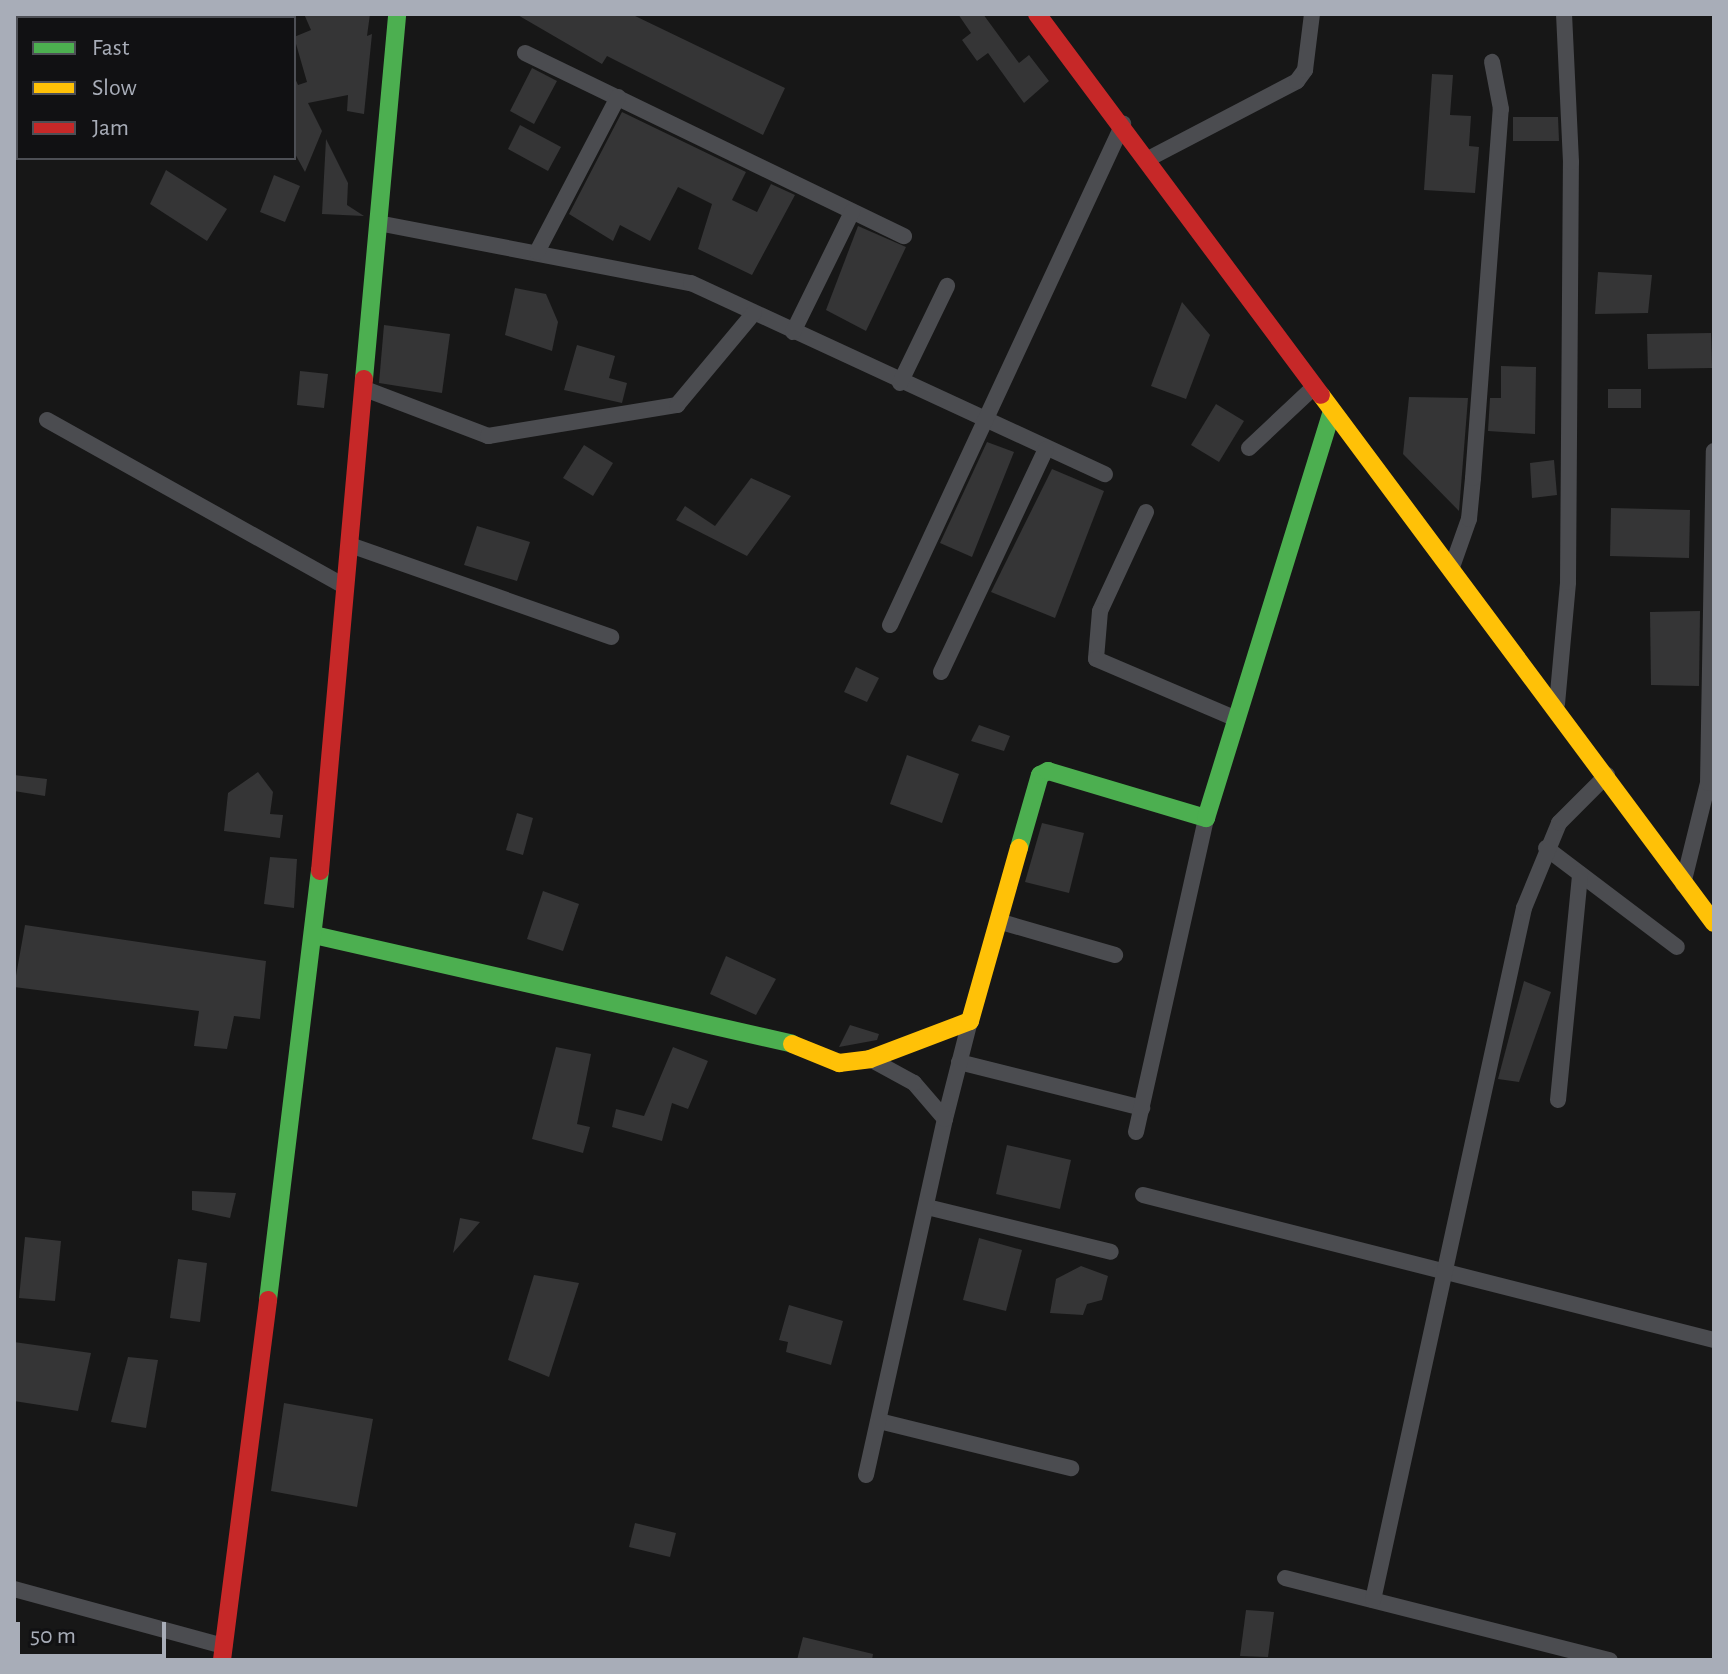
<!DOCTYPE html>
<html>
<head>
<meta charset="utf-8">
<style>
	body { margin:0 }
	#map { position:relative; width:1728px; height:1674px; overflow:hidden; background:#171717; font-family:"Alegreya Sans",sans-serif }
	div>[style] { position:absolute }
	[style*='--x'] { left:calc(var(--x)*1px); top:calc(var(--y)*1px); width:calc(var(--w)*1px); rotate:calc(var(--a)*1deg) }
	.building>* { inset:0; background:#353536 }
	.street>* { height:16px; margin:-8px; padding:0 8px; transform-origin:8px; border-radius:8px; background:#4b4c50 }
	.fast>* { height:18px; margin:-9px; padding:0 9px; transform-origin:9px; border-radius:9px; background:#4caf50 }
	.slow>* { height:18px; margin:-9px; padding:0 9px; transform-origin:9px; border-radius:9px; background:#ffc107 }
	.jam>* { height:18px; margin:-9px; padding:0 9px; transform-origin:9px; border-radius:9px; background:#c62828 }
	span { translate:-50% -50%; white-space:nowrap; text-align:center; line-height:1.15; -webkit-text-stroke:8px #111113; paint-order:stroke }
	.frame { position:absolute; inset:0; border:16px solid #a8adb8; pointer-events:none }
	.legend { position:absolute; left:16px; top:16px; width:280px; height:144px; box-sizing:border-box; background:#111113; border:2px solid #4d4f55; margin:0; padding:10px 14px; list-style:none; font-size:24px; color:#a8adb8 }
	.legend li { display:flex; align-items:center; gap:16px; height:40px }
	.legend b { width:40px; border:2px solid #4d4f55 }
	.scale { position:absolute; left:16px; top:1622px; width:150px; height:36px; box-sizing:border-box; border:4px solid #a8adb8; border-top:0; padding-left:10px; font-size:24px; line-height:28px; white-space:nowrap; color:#a8adb8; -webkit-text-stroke:6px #111113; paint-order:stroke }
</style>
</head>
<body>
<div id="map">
	<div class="building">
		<div style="clip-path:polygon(304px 14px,370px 14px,367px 36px,372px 34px,364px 114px,347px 111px,348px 95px,308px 103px,322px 131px,305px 172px,294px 152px,294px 76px,298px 85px,307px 82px,294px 37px,311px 30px)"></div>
		<div style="clip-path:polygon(516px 14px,631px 14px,785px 88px,763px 135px,607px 56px,602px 64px)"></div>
		<div style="clip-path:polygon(958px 14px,983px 14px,1019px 63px,1029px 55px,1049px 81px,1024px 103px,988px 53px,977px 61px,962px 40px,971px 33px)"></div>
		<div style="clip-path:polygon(532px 68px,557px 81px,534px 124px,510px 111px)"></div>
		<div style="clip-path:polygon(1432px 74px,1453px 75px,1450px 115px,1471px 116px,1469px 146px,1479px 147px,1475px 193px,1424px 190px)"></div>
		<div style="clip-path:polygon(622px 112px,746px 172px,732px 200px,757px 212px,771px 184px,795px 195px,752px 275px,698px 249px,712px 204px,678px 187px,650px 241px,620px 225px,613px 241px,569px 214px)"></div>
		<div style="clip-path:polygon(1513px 117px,1558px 117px,1559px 141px,1513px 141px)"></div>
		<div style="clip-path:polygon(520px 125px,561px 147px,548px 171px,508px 149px)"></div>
		<div style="clip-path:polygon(326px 139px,348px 183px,347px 205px,364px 216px,322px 214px)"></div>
		<div style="clip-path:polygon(166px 170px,227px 209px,207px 241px,150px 204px)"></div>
		<div style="clip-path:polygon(274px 175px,300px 186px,285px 222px,260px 212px)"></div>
		<div style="clip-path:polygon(858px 226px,906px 247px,866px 331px,826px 310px)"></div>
		<div style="clip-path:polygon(1598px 272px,1652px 275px,1648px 313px,1595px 314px)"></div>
		<div style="clip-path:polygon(515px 288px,546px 294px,558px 322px,552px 351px,505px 335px)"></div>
		<div style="clip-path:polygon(1182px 302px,1210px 335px,1186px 399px,1151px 386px)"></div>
		<div style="clip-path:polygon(384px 325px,450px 334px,442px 393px,379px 383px)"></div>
		<div style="clip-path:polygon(1711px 333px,1712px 368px,1648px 369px,1647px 334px)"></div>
		<div style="clip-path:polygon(577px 345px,615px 356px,609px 378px,627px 383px,622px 403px,564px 390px)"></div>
		<div style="clip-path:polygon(1501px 366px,1536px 367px,1535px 434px,1488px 431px,1490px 398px,1501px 398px)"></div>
		<div style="clip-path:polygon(300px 371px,328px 374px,324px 408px,297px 405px)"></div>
		<div style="clip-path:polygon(1608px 389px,1641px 389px,1641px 408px,1608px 408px)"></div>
		<div style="clip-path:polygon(1409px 397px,1468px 398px,1459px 511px,1403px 454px)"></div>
		<div style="clip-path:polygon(1216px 404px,1244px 421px,1219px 462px,1191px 445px)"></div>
		<div style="clip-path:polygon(987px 442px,1014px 452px,972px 557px,940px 543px)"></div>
		<div style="clip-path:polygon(584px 445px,613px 463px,593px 496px,563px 478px)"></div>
		<div style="clip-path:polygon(1554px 460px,1557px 495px,1532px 498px,1530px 463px)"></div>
		<div style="clip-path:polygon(1052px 469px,1104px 491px,1055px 618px,991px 592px)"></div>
		<div style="clip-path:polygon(751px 478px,791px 496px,747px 556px,676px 520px,685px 506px,715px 526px)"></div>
		<div style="clip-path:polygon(1611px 508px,1690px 510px,1689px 558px,1610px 556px)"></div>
		<div style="clip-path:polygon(477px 526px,530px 542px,517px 581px,464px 565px)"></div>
		<div style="clip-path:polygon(1700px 611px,1699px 686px,1651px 685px,1650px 612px)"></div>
		<div style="clip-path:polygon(856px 667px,879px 678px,867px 702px,844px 692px)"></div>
		<div style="clip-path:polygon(979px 725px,1010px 736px,1004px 751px,971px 741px)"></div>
		<div style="clip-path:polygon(907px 755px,959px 774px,942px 823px,890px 804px)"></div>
		<div style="clip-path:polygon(258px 772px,273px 792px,270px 814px,283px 815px,280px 838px,224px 831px,228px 793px)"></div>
		<div style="clip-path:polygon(14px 775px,47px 779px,45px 796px,14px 791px)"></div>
		<div style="clip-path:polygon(517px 813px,533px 818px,523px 855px,506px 850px)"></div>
		<div style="clip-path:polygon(1042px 823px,1084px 833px,1069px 893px,1025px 882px)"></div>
		<div style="clip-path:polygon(270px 857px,297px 859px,294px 908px,264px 904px)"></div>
		<div style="clip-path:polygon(543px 891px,579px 904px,563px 951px,527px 939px)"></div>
		<div style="clip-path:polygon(25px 925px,266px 961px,260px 1019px,234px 1016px,227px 1049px,194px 1046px,199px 1011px,14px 987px)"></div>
		<div style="clip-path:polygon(726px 956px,776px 979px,756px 1015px,710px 994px)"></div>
		<div style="clip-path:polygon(1524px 981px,1551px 992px,1519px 1082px,1498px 1079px)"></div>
		<div style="clip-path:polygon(850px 1025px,879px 1034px,877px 1040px,839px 1047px)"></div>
		<div style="clip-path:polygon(556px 1047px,591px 1054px,577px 1124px,590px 1127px,583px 1153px,532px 1139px)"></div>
		<div style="clip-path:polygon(673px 1047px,708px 1061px,688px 1109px,672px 1103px,662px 1141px,612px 1127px,616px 1109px,644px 1116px)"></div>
		<div style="clip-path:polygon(1007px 1145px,1071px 1160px,1060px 1209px,996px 1194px)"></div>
		<div style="clip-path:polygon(192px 1191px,236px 1193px,230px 1218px,192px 1210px)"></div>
		<div style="clip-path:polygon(460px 1218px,480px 1222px,453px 1253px)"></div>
		<div style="clip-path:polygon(25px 1237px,61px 1241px,55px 1301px,19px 1298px)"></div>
		<div style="clip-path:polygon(979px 1238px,1022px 1250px,1006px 1311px,963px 1300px)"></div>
		<div style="clip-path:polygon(178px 1259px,207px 1263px,200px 1322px,170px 1318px)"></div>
		<div style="clip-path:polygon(1081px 1266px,1108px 1276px,1102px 1300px,1087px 1304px,1083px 1315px,1050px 1313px,1056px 1279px)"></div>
		<div style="clip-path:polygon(534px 1275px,579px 1283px,549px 1377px,508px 1360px)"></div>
		<div style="clip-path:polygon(789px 1305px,843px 1321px,831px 1365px,786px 1352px,788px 1342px,779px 1340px)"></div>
		<div style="clip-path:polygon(14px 1342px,91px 1353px,78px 1411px,14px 1401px)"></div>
		<div style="clip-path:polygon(128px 1357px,158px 1360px,146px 1428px,111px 1422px)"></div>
		<div style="clip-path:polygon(284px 1403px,373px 1419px,357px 1507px,271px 1491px)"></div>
		<div style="clip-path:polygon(635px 1523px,676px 1533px,670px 1557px,629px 1547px)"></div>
		<div style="clip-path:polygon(1246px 1610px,1274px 1612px,1268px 1657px,1240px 1656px)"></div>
		<div style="clip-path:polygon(803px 1637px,873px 1654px,872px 1660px,797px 1660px)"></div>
	</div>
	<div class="street">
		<div style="--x:525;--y:53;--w:421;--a:25.8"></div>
		<div style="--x:1150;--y:158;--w:166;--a:-27.6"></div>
		<div style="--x:1297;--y:81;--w:14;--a:-54"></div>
		<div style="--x:1305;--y:70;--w:56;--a:-82.9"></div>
		<div style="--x:378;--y:223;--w:319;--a:10.9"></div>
		<div style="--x:691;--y:283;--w:456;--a:24.8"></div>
		<div style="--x:537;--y:252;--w:175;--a:-62.4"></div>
		<div style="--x:793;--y:332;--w:134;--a:-63.8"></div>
		<div style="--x:900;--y:383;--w:108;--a:-64.1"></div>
		<div style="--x:365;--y:389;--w:132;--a:20.9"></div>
		<div style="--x:488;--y:436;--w:192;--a:-9.3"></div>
		<div style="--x:677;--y:405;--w:120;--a:-50.1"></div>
		<div style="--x:47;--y:420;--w:342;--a:29.2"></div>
		<div style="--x:1249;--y:448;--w:89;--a:-43.2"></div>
		<div style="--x:1146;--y:512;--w:109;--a:114.9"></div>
		<div style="--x:1100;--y:611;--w:48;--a:94.8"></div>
		<div style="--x:1096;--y:659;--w:153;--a:23.1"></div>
		<div style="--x:350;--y:545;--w:277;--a:19.4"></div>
		<div style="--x:1452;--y:567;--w:51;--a:-70.5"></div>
		<div style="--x:1469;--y:519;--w:41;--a:-84.4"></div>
		<div style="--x:1473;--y:478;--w:370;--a:-85.7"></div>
		<div style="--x:1501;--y:109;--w:48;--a:-100.8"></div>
		<div style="--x:890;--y:625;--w:553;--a:-65.06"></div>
		<div style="--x:941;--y:672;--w:246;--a:-64.8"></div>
		<div style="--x:1557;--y:704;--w:122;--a:-84.8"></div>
		<div style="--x:1568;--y:582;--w:420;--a:-89.6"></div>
		<div style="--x:1571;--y:162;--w:148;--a:-92.7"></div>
		<div style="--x:1546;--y:848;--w:164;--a:37.1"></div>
		<div style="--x:1683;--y:884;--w:104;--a:-76.1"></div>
		<div style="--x:1708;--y:783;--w:332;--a:-89"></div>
		<div style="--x:998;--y:921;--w:122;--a:16.2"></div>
		<div style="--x:959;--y:1062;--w:189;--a:14.1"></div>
		<div style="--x:1558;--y:1100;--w:227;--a:-84.4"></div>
		<div style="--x:945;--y:1119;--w:101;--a:-75.7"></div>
		<div style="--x:1136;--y:1132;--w:322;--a:-77.4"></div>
		<div style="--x:1143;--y:1195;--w:589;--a:14.25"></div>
		<div style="--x:927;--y:1207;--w:189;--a:13.7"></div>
		<div style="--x:879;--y:1421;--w:198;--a:13.8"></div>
		<div style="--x:866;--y:1475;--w:365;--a:-77.5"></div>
		<div style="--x:945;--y:1119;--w:48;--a:-130.7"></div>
		<div style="--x:914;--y:1083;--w:50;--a:-151.4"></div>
		<div style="--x:1285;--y:1578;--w:335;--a:14.2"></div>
		<div style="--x:14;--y:1589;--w:218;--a:15.2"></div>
		<div style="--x:1373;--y:1600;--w:708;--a:-77.69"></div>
		<div style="--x:1524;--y:908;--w:92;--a:-67.6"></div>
		<div style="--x:1559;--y:823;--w:68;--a:-45"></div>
	</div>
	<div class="fast">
		<div style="--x:364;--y:379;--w:366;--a:-84.8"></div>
		<div style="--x:1019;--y:848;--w:76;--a:-74"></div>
		<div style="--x:1040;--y:775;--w:9;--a:-27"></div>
		<div style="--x:1048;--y:771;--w:165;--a:16.6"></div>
		<div style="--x:1206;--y:818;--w:425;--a:-72.8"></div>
		<div style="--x:314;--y:935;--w:490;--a:12.8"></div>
		<div style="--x:268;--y:1300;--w:432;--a:-83.1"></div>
	</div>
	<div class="slow">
		<div style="--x:1321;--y:395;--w:658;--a:53.34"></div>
		<div style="--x:792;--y:1044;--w:51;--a:22"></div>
		<div style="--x:839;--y:1063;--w:31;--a:-7"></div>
		<div style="--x:870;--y:1059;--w:107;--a:-20.8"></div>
		<div style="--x:970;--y:1021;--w:180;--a:-74.2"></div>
	</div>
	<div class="jam">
		<div style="--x:1037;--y:14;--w:475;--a:53.3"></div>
		<div style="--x:320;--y:871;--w:494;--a:-84.9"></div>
		<div style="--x:222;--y:1660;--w:363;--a:-82.7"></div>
	</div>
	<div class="frame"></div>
	<ul class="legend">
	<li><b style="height:10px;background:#4caf50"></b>Fast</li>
	<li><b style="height:10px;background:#ffc107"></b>Slow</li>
	<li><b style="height:10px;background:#c62828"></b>Jam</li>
	</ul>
	<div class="scale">50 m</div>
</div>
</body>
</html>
